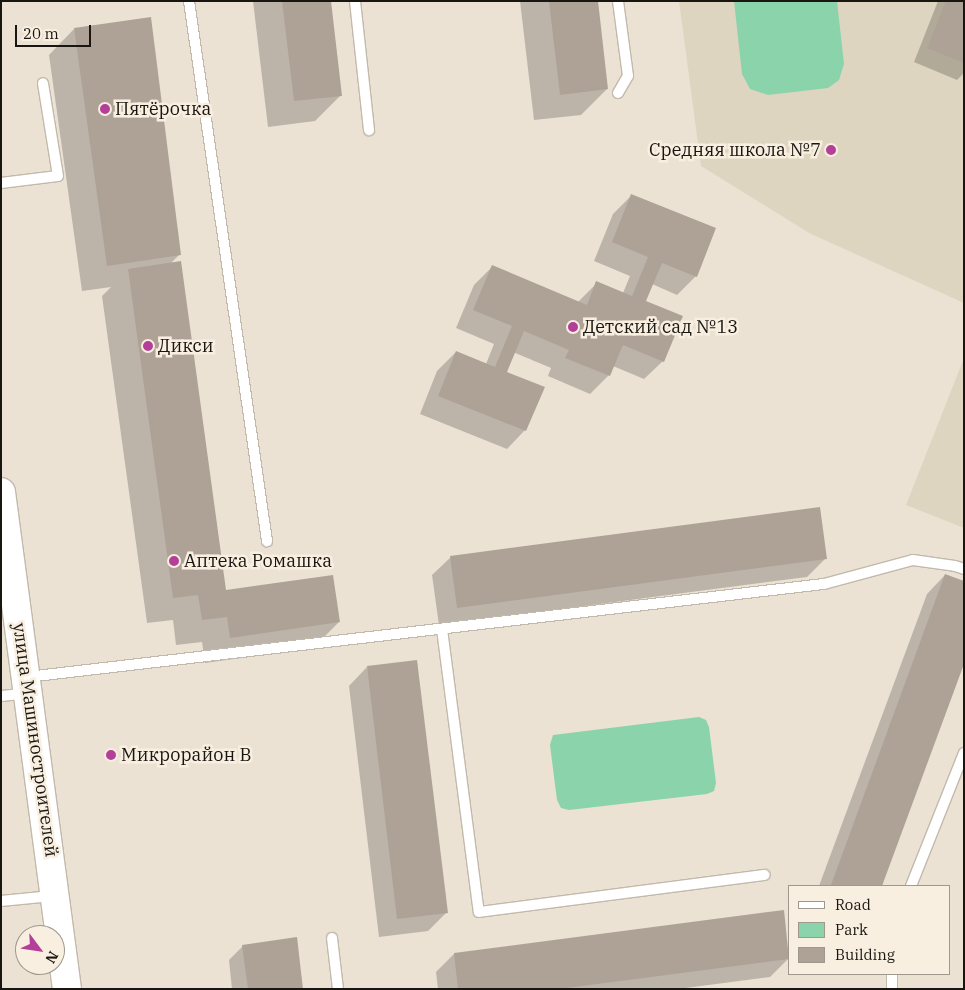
<!DOCTYPE html>
<html>
<head>
<meta charset="utf-8">
<style>
	body { margin:0 }
	#map { position:relative; width:965px; height:990px; overflow:hidden; background:#ebe2d4; font-family:"IBM Plex Serif",serif }
	div>[style] { position:absolute }
	[style*='--x'] { left:calc(var(--x)*1px); top:calc(var(--y)*1px); width:calc(var(--w)*1px); rotate:calc(var(--a)*1deg) }
	.education>* { inset:0; background:#ded5c0 }
	.green>* { inset:0; background:#8bd3ab }
	.shadow>* { inset:0; background:#0003 }
	.building>* { inset:0; background:#aea297 }
	.roads { filter:drop-shadow(1px 0 #c2b9ac) drop-shadow(-1px 0 #c2b9ac) drop-shadow(0 1px #c2b9ac) drop-shadow(0 -1px #c2b9ac) }
	.service>* { height:10px; margin:-5px; padding:0 5px; transform-origin:5px; border-radius:5px; background:#fff }
	.primary>* { height:28px; margin:-14px; padding:0 14px; transform-origin:14px; border-radius:14px; background:#fff }
	.dots>* { width:14px; height:14px; translate:-50% -50%; box-sizing:border-box; border:2px solid #f9efe1; border-radius:50% }
	span { translate:-50% -50%; white-space:nowrap; text-align:center; line-height:1.15; -webkit-text-stroke:5px #f9efe1; paint-order:stroke }
	.poi-label { font-size:18px; color:#191611 }
	.left { translate:0 -50%; text-align:left }
	.right { translate:-100% -50%; text-align:right }
	.street-label { font-size:18px; color:#191611 }
	.frame { position:absolute; inset:0; border:2px solid #191611; pointer-events:none }
	.legend { position:absolute; left:788px; top:885px; width:162px; height:90px; box-sizing:border-box; background:#f9efe1; border:1px solid #9f988e; margin:0; padding:6px 9px; list-style:none; font-size:15px; color:#191611 }
	.legend li { display:flex; align-items:center; gap:10px; height:25px }
	.legend b { width:25px; border:1px solid #9f988e }
	.north { position:absolute; left:15px; top:925px; width:50px; height:50px; box-sizing:border-box; background:#f9efe1; border:1px solid #9f988e; border-radius:50%; rotate:121deg; font-size:14px; font-weight:700; line-height:20px; text-align:center; color:#191611 }
	.north::after { content:''; display:block; margin:auto; width:18px; height:22px; background:#b43f98; clip-path:polygon(50% 0,100% 100%,50% 72%,0 100%) }
	.scale { position:absolute; left:15px; top:25px; width:76px; height:22px; box-sizing:border-box; border:2px solid #191611; border-top:0; padding-left:6px; font-size:15px; line-height:18px; white-space:nowrap; color:#191611; -webkit-text-stroke:4px #f9efe1; paint-order:stroke }
</style>
</head>
<body>
<div id="map">
	<div class="education">
		<div style="clip-path:polygon(679px 1px,964px 1px,964px 303px,811px 234px,701px 166px)"></div>
		<div style="clip-path:polygon(964px 358px,964px 528px,906px 505px)"></div>
	</div>
	<div class="green">
		<div style="clip-path:polygon(734px 1px,837px 1px,844px 64px,839px 80px,828px 88px,768px 95px,750px 89px,742px 74px)"></div>
		<div style="clip-path:polygon(699px 717px,706px 720px,709px 727px,716px 783px,714px 791px,707px 794px,569px 810px,561px 808px,557px 800px,550px 745px,553px 735px)"></div>
	</div>
	<div class="shadow">
		<div style="clip-path:polygon(253px 1px,330px 1px,341px 95px,315px 121px,268px 127px)"></div>
		<div style="clip-path:polygon(520px 1px,597px 1px,607px 89px,581px 115px,534px 120px)"></div>
		<div style="clip-path:polygon(938px 1px,964px 1px,964px 73px,957px 80px,914px 62px)"></div>
		<div style="clip-path:polygon(74px 29px,179px 255px,170px 264px,225px 591px,339px 622px,313px 648px,205px 663px,202px 642px,176px 645px,173px 620px,147px 623px,102px 296px,111px 287px,82px 291px,49px 55px)"></div>
		<div style="clip-path:polygon(632px 195px,696px 276px,677px 295px,652px 284px,644px 302px,663px 361px,644px 379px,613px 366px,609px 375px,590px 394px,548px 376px,551px 368px,513px 352px,505px 372px,525px 430px,507px 449px,420px 414px,437px 371px,456px 352px,486px 364px,494px 344px,456px 328px,474px 285px,493px 266px,578px 302px,597px 283px,623px 293px,630px 276px,594px 261px,613px 214px)"></div>
		<div style="clip-path:polygon(451px 557px,826px 558px,807px 577px,439px 625px,432px 575px)"></div>
		<div style="clip-path:polygon(945px 575px,964px 661px,881px 886px,819px 886px,927px 594px)"></div>
		<div style="clip-path:polygon(367px 667px,447px 912px,428px 931px,379px 937px,349px 686px)"></div>
		<div style="clip-path:polygon(243px 946px,302px 989px,232px 989px,229px 960px)"></div>
		<div style="clip-path:polygon(454px 954px,789px 958px,770px 977px,678px 989px,438px 989px,436px 972px)"></div>
	</div>
	<div class="building">
		<div style="clip-path:polygon(282px 1px,331px 1px,342px 96px,294px 101px)"></div>
		<div style="clip-path:polygon(549px 1px,598px 1px,608px 89px,560px 95px)"></div>
		<div style="clip-path:polygon(946px 1px,964px 1px,964px 63px,927px 48px)"></div>
		<div style="clip-path:polygon(151px 17px,181px 255px,107px 266px,74px 28px)"></div>
		<div style="clip-path:polygon(631px 194px,716px 228px,697px 277px,662px 263px,646px 301px,683px 316px,664px 362px,623px 345px,610px 376px,565px 358px,569px 350px,524px 331px,507px 372px,545px 387px,526px 431px,438px 396px,456px 351px,495px 367px,512px 326px,473px 310px,492px 265px,587px 305px,596px 281px,632px 296px,648px 257px,612px 242px)"></div>
		<div style="clip-path:polygon(181px 261px,226px 590px,333px 575px,340px 622px,230px 638px,227px 617px,202px 620px,198px 595px,173px 598px,128px 269px)"></div>
		<div style="clip-path:polygon(820px 507px,827px 559px,457px 608px,450px 556px)"></div>
		<div style="clip-path:polygon(945px 574px,964px 581px,964px 664px,882px 886px,835px 886px,831px 885px)"></div>
		<div style="clip-path:polygon(417px 660px,448px 913px,397px 919px,367px 666px)"></div>
		<div style="clip-path:polygon(784px 910px,789px 959px,559px 989px,458px 989px,454px 953px)"></div>
		<div style="clip-path:polygon(297px 937px,303px 989px,248px 989px,242px 945px)"></div>
	</div>
	<div class="roads">
		<div class="service">
			<div style="--x:189;--y:1;--w:546;--a:81.78"></div>
			<div style="--x:355;--y:1;--w:130;--a:83.8"></div>
			<div style="--x:618;--y:93;--w:20;--a:-60"></div>
			<div style="--x:628;--y:76;--w:76;--a:-97.6"></div>
			<div style="--x:1;--y:183;--w:57;--a:-7"></div>
			<div style="--x:58;--y:176;--w:94;--a:-99.2"></div>
			<div style="--x:442;--y:629;--w:285;--a:82.6"></div>
			<div style="--x:479;--y:912;--w:288;--a:-7.4"></div>
			<div style="--x:27;--y:677;--w:802;--a:-6.66"></div>
			<div style="--x:824;--y:584;--w:92;--a:-15.1"></div>
			<div style="--x:913;--y:560;--w:42;--a:8.1"></div>
			<div style="--x:955;--y:566;--w:9;--a:18"></div>
			<div style="--x:1;--y:696;--w:27;--a:-6"></div>
			<div style="--x:911;--y:886;--w:143;--a:-68.3"></div>
			<div style="--x:1;--y:901;--w:51;--a:-5.6"></div>
			<div style="--x:332;--y:938;--w:51;--a:83.3"></div>
			<div style="--x:892;--y:989;--w:15;--a:-90"></div>
		</div>
		<div class="primary">
			<div style="--x:1;--y:492;--w:501;--a:82.44"></div>
		</div>
	</div>
	<div class="dots">
		<div style="left:105px;top:109px;background:#b43f98"></div>
		<div style="left:831px;top:150px;background:#b43f98"></div>
		<div style="left:573px;top:327px;background:#b43f98"></div>
		<div style="left:148px;top:346px;background:#b43f98"></div>
		<div style="left:174px;top:561px;background:#b43f98"></div>
		<div style="left:111px;top:755px;background:#b43f98"></div>
	</div>
	<div class="poi-label">
		<span class="left" style="left:115px;top:109px">Пятёрочка</span>
		<span class="right" style="left:821px;top:150px">Средняя школа №7</span>
		<span class="left" style="left:583px;top:327px">Детский сад №13</span>
		<span class="left" style="left:158px;top:346px">Дикси</span>
		<span class="left" style="left:184px;top:561px">Аптека Ромашка</span>
		<span class="left" style="left:121px;top:755px">Микрорайон В</span>
	</div>
	<div class="street-label">
		<span style="left:35px;top:740px;rotate:82deg">улица Машиностроителей</span>
	</div>
	<div class="frame"></div>
	<ul class="legend">
	<li><b style="height:6px;background:#fff"></b>Road</li>
	<li><b style="height:14px;background:#8bd3ab"></b>Park</li>
	<li><b style="height:14px;background:#aea297"></b>Building</li>
	</ul>
	<div class="north">N</div>
	<div class="scale">20 m</div>
</div>
</body>
</html>
